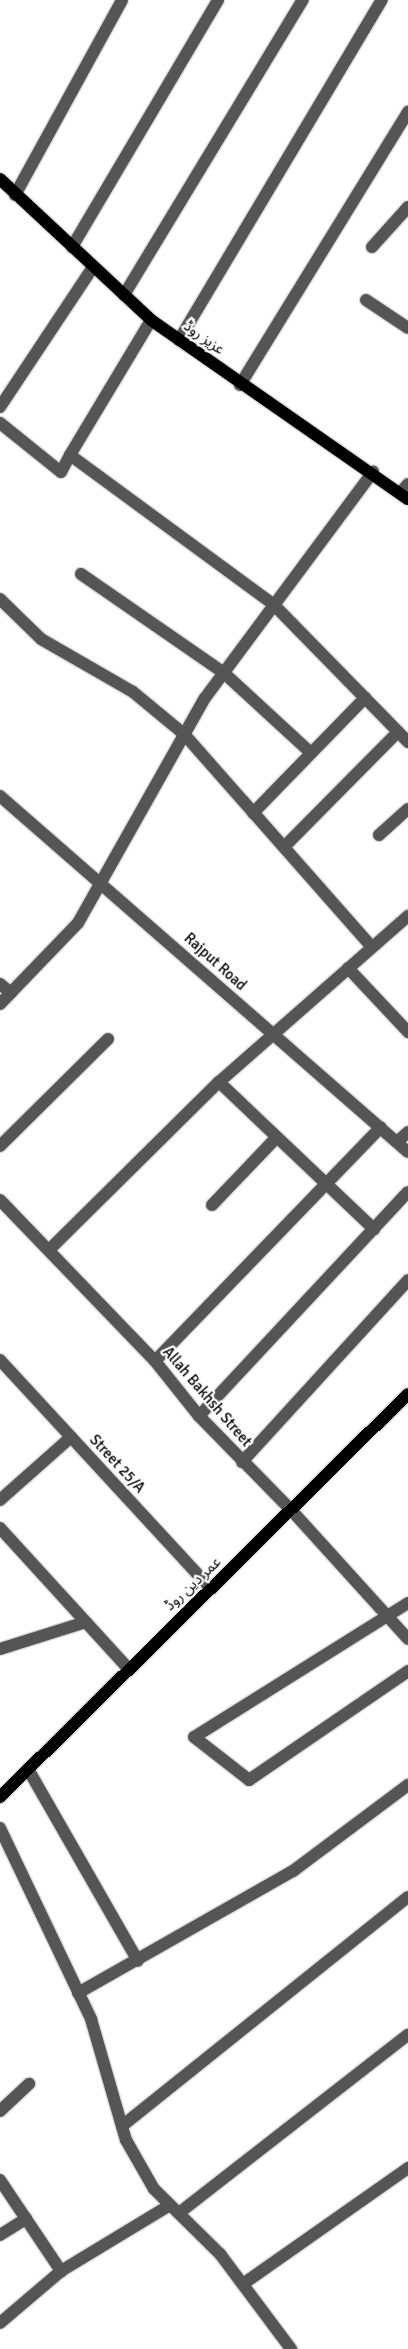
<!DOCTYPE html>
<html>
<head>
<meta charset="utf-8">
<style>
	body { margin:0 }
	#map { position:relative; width:408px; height:2349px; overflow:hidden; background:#fff; font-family:Signika,"Noto Sans Arabic",sans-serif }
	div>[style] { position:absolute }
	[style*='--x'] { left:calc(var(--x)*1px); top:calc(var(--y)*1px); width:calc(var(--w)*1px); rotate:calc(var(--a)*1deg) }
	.roads { filter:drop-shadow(1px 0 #dbdbdb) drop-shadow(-1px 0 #dbdbdb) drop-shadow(0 1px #dbdbdb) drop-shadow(0 -1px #dbdbdb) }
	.minor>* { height:12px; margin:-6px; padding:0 6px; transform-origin:6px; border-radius:6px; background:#555 }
	.major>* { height:12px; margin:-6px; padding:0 6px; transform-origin:6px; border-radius:6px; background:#000 }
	span { translate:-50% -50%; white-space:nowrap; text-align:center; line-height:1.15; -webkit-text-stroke:4.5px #fff; paint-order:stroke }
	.street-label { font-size:15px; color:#000 }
</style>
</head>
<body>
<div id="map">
	<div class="roads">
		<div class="minor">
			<div style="--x:15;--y:195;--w:222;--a:-61.2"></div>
			<div style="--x:72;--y:247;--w:287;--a:-59.4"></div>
			<div style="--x:372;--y:247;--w:54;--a:-48"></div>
			<div style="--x:124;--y:295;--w:345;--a:-58.8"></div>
			<div style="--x:366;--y:300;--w:50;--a:33.7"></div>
			<div style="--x:179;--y:340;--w:396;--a:-59.2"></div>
			<div style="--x:240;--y:385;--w:321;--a:-58.4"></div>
			<div style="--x:0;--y:407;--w:168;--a:-56.4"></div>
			<div style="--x:0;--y:423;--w:78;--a:38.8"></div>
			<div style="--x:61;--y:472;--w:19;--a:-62"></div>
			<div style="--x:70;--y:455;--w:253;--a:36.3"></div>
			<div style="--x:274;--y:605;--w:192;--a:45.6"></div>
			<div style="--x:70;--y:455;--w:157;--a:-59"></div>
			<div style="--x:400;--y:493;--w:12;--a:-48"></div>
			<div style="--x:81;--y:574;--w:174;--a:34.7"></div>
			<div style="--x:224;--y:673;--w:118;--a:42.6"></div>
			<div style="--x:0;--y:599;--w:57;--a:44.3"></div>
			<div style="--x:41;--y:639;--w:106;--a:29.9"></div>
			<div style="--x:133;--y:692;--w:66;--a:39.5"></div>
			<div style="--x:184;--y:734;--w:284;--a:48.6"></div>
			<div style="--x:0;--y:796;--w:541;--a:41.11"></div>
			<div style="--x:253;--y:813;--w:161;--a:-45.8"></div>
			<div style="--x:379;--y:835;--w:39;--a:-42"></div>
			<div style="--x:284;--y:847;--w:162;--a:-45.3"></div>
			<div style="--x:348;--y:968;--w:88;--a:46.8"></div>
			<div style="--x:0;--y:984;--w:14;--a:39"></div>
			<div style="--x:0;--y:1004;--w:112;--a:-46.1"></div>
			<div style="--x:78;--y:923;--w:258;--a:-60.6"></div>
			<div style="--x:205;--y:698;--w:282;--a:-53.4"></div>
			<div style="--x:219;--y:1082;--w:214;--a:43.5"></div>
			<div style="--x:397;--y:1142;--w:15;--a:-42"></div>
			<div style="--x:0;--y:1146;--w:152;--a:-44.7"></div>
			<div style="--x:0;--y:1200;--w:223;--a:46.1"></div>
			<div style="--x:155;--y:1361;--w:70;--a:51.3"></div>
			<div style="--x:199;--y:1416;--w:134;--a:45.6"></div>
			<div style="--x:293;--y:1512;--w:171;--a:47.8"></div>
			<div style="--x:212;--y:1205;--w:93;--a:-46.3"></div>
			<div style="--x:50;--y:1249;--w:238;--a:-44.7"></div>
			<div style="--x:219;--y:1082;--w:252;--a:-41.3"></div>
			<div style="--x:0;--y:1360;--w:311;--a:47.3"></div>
			<div style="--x:155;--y:1361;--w:325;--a:-46"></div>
			<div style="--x:199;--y:1416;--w:306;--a:-47"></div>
			<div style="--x:242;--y:1462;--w:246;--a:-47.6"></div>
			<div style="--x:0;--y:1500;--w:95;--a:-41.6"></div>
			<div style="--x:0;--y:1528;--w:188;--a:47.6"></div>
			<div style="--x:408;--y:1603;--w:252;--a:147.9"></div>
			<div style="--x:194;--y:1737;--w:70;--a:38"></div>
			<div style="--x:249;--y:1780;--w:193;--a:-34.4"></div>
			<div style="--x:0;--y:1649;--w:90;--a:-17.4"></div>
			<div style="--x:28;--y:1769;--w:221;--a:60.2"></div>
			<div style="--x:0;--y:1828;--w:212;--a:64.5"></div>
			<div style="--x:91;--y:2019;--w:126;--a:73.9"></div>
			<div style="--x:126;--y:2140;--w:56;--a:60.3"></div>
			<div style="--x:154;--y:2189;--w:93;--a:44.6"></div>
			<div style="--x:220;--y:2254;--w:119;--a:53.2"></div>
			<div style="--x:78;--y:1993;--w:247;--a:-29.6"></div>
			<div style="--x:293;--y:1871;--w:144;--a:-36.8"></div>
			<div style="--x:0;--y:2111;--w:40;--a:-43"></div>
			<div style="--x:122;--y:2126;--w:366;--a:-38.7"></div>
			<div style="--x:0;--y:2180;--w:110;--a:56.2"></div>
			<div style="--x:179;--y:2213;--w:290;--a:-37.9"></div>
			<div style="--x:0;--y:2235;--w:31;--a:-32"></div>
			<div style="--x:243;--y:2284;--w:202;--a:-35.1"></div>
			<div style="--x:0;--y:2323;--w:80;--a:-40.4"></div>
			<div style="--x:61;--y:2271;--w:127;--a:-31.2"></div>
		</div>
		<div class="major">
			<div style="--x:0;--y:179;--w:207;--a:43"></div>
			<div style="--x:151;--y:320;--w:313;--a:34.9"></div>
			<div style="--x:0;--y:1797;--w:573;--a:-44.65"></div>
		</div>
	</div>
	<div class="street-label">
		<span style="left:204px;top:338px;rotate:36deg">عزیز روڈ</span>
		<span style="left:215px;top:962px;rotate:42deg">Rajput Road</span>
		<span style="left:207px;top:1397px;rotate:49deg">Allah Bakhsh Street</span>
		<span style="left:117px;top:1464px;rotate:47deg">Street 25/A</span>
		<span style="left:193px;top:1584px;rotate:-43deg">عمر دین روڈ</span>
	</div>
</div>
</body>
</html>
